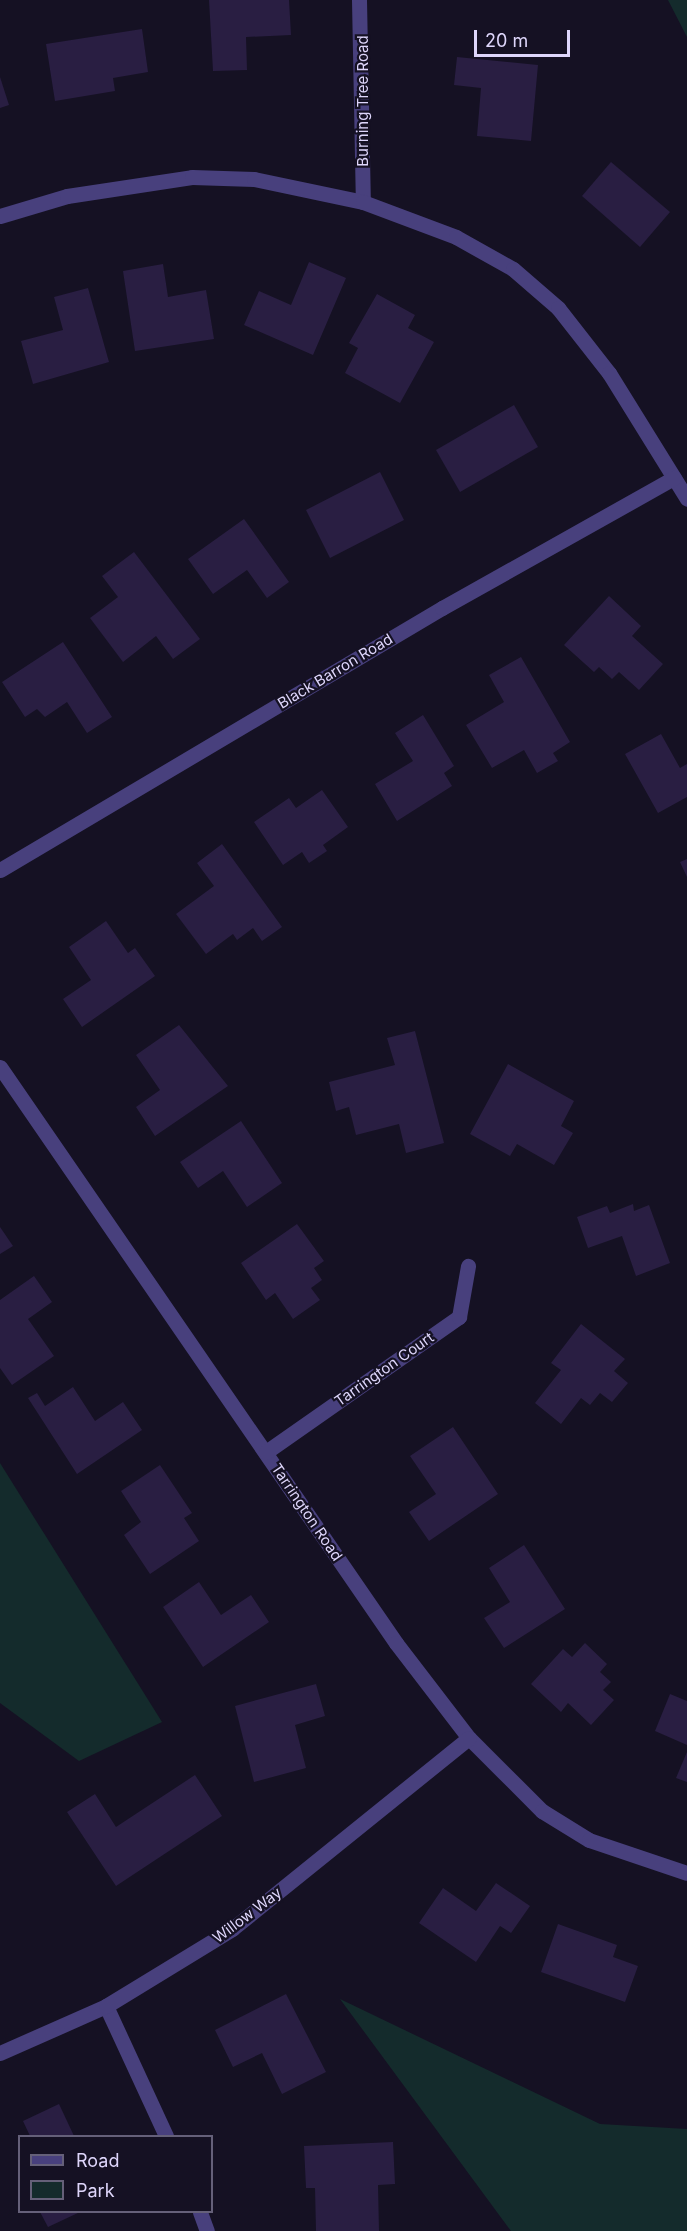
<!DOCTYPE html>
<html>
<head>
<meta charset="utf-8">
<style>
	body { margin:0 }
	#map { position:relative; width:687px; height:2231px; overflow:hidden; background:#151123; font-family:Inter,sans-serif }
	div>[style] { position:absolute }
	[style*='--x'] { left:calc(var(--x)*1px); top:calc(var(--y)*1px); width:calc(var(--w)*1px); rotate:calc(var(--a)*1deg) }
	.green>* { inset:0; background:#142b2c }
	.building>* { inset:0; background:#291e42 }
	.street>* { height:15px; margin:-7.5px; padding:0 7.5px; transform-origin:7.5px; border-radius:7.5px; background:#48407d }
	span { translate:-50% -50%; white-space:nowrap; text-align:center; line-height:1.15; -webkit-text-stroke:4.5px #151123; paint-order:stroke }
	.street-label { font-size:15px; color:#ded6fb }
	.legend { position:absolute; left:18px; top:2135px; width:195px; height:78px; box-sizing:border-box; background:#151123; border:2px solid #656079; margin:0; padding:8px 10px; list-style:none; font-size:18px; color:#ded6fb }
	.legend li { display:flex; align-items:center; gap:12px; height:30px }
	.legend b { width:30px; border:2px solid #656079 }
	.scale { position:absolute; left:474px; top:30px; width:96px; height:27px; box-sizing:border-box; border:3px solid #ded6fb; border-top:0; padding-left:8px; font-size:18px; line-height:21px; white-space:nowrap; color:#ded6fb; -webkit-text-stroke:4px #151123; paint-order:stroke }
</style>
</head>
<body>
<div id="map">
	<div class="green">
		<div style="clip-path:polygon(668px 0,687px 0,687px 37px)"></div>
		<div style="clip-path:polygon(0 1463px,162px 1722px,79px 1761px,0 1703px)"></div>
		<div style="clip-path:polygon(340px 1999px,600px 2124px,687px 2129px,687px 2231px,511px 2231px)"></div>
	</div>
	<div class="building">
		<div style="clip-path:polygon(209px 0,289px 0,291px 35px,246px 37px,247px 70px,213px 71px)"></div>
		<div style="clip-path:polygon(142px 29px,148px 72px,113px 78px,115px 91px,55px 101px,46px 44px)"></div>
		<div style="clip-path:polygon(457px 57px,538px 65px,531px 141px,477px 136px,481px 88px,454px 85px)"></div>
		<div style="clip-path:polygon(0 77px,9px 105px,0 108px)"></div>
		<div style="clip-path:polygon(611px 162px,670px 212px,640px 247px,582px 196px)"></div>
		<div style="clip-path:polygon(309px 262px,346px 278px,313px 355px,244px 325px,259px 291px,291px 305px)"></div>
		<div style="clip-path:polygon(163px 264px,168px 297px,206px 290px,214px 339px,135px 351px,123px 271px)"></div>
		<div style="clip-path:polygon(88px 288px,109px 362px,33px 384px,21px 341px,63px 330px,54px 297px)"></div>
		<div style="clip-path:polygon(377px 294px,415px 315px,408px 328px,434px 342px,400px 403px,345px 373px,358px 348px,349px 343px)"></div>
		<div style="clip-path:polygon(514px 405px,538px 447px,460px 492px,436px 450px)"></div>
		<div style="clip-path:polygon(380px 472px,404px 520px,330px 558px,306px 510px)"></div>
		<div style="clip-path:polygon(244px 519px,289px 582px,267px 598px,247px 570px,213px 594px,188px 559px)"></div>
		<div style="clip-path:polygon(134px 552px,200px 639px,173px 659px,156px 636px,123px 662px,90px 618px,118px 597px,102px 576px)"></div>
		<div style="clip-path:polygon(609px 596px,641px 626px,632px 636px,663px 664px,639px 690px,619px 672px,612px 679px,599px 667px,594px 672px,564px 645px)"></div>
		<div style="clip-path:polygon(63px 642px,112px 717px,87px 733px,67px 702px,45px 717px,37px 709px,25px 717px,2px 682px)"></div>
		<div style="clip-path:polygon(521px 657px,570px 742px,553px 753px,558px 761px,537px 773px,524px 750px,492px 768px,466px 725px,504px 702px,489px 675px)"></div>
		<div style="clip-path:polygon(423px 715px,454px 766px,444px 773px,452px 786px,397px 821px,375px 784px,413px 761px,395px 733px)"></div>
		<div style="clip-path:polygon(661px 734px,680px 768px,687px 764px,687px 797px,658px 813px,625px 754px)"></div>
		<div style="clip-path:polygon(322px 790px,348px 827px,323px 845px,327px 851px,309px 863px,302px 852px,283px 865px,254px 822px,289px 798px,296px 808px)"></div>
		<div style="clip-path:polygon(222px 844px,282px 927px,262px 941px,253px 928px,237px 940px,233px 934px,206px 954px,176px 914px,214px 886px,197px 863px)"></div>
		<div style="clip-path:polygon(687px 859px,687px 877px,680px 862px)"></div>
		<div style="clip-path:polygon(106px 921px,128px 953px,135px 948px,155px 976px,82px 1027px,63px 999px,91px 980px,69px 947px)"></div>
		<div style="clip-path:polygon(179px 1025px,228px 1086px,155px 1136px,136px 1107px,160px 1090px,136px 1055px)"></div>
		<div style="clip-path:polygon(415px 1031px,444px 1143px,406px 1153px,399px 1124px,356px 1135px,349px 1107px,336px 1111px,329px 1082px,395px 1065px,387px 1038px)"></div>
		<div style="clip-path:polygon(508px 1064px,574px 1101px,561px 1126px,573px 1133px,554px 1165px,517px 1144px,510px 1156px,470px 1134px)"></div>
		<div style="clip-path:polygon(241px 1121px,282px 1183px,247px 1207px,223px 1171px,198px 1188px,180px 1162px)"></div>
		<div style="clip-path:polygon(633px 1204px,634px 1211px,649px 1205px,670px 1263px,636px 1276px,622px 1236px,588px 1248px,577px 1217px,607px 1206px,610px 1213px)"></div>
		<div style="clip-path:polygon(297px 1224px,324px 1261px,314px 1268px,322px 1280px,311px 1288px,320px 1300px,293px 1319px,275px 1293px,266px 1300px,241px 1263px)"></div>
		<div style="clip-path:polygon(0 1227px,13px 1246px,0 1254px)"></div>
		<div style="clip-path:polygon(34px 1276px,52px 1302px,28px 1319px,54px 1356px,12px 1385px,0 1368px,0 1300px)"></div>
		<div style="clip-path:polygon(581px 1324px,625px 1359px,614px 1371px,628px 1383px,612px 1402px,600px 1393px,590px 1405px,581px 1398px,561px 1424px,535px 1403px,561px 1370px,551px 1363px)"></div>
		<div style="clip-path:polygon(73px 1387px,95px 1421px,123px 1402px,142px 1430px,77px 1474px,28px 1398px,37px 1393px,45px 1406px)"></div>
		<div style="clip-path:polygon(453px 1427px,498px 1494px,429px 1541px,409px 1512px,436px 1494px,410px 1456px)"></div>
		<div style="clip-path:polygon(160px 1465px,192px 1513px,184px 1518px,199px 1541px,150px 1574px,124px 1535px,141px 1522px,121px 1491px)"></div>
		<div style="clip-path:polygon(524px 1545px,565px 1609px,504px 1648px,484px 1618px,510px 1602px,489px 1568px)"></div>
		<div style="clip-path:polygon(199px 1582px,221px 1615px,251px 1595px,269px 1622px,203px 1667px,163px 1607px)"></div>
		<div style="clip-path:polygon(585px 1643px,607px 1664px,600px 1672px,611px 1682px,603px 1690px,614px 1700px,591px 1725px,568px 1703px,561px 1712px,531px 1684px,563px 1649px,572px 1657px)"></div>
		<div style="clip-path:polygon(316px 1684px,325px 1716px,295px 1725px,306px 1768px,254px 1782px,235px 1706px)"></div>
		<div style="clip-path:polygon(670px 1694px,687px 1701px,687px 1745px,655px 1731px)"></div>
		<div style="clip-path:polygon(687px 1752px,687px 1782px,676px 1778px)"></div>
		<div style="clip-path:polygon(195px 1775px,222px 1816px,116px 1886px,67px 1812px,95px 1794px,116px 1827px)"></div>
		<div style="clip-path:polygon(496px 1883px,530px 1906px,511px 1933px,500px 1926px,476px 1962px,419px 1923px,443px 1888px,476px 1911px)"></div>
		<div style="clip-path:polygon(558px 1924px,617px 1945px,613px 1957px,638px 1966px,625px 2002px,541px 1972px)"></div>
		<div style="clip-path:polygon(286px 1994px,326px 2072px,282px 2094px,262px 2053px,233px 2067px,215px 2030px)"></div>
		<div style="clip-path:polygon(59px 2104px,74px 2136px,30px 2136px,23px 2121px)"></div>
		<div style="clip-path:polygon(393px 2142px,395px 2184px,378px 2185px,379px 2231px,316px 2231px,315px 2188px,306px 2188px,304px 2146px)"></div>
		<div style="clip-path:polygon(40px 2212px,80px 2212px,48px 2227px)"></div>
	</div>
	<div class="street">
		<div style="--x:359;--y:0;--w:202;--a:88.9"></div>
		<div style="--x:0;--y:216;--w:70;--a:-16.6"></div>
		<div style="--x:67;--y:196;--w:126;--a:-8.6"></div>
		<div style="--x:192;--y:177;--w:62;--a:1.8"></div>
		<div style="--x:254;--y:179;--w:111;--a:11.9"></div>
		<div style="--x:363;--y:202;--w:99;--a:20.6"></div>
		<div style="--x:456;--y:237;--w:65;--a:29.3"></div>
		<div style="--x:513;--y:269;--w:60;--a:40.9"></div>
		<div style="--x:558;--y:308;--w:83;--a:51.9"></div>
		<div style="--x:609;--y:373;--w:148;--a:58.2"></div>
		<div style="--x:0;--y:870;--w:514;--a:-30.66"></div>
		<div style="--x:442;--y:608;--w:266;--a:-29.3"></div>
		<div style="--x:0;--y:1067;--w:699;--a:55.49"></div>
		<div style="--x:396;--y:1643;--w:120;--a:52.5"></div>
		<div style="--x:469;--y:1738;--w:103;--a:45"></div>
		<div style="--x:542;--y:1811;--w:55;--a:31.7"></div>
		<div style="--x:589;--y:1840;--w:103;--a:18.6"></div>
		<div style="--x:266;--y:1452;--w:236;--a:-35"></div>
		<div style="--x:459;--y:1317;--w:52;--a:-80"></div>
		<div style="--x:106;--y:2006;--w:143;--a:65.2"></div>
		<div style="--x:0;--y:2053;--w:116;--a:-23.9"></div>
		<div style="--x:106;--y:2006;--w:148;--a:-31.4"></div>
		<div style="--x:232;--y:1929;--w:304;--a:-38.9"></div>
		<div style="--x:200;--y:2212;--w:20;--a:70"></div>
	</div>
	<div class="street-label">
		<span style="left:363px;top:101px;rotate:-90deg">Burning Tree Road</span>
		<span style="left:335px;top:671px;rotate:-31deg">Black Barron Road</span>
		<span style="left:384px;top:1369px;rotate:-35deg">Tarrington Court</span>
		<span style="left:307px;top:1512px;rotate:56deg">Tarrington Road</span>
		<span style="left:247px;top:1915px;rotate:-37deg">Willow Way</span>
	</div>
	<ul class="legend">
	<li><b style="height:8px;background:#48407d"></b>Road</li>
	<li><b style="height:16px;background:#142b2c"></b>Park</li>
	</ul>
	<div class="scale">20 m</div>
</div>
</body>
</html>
